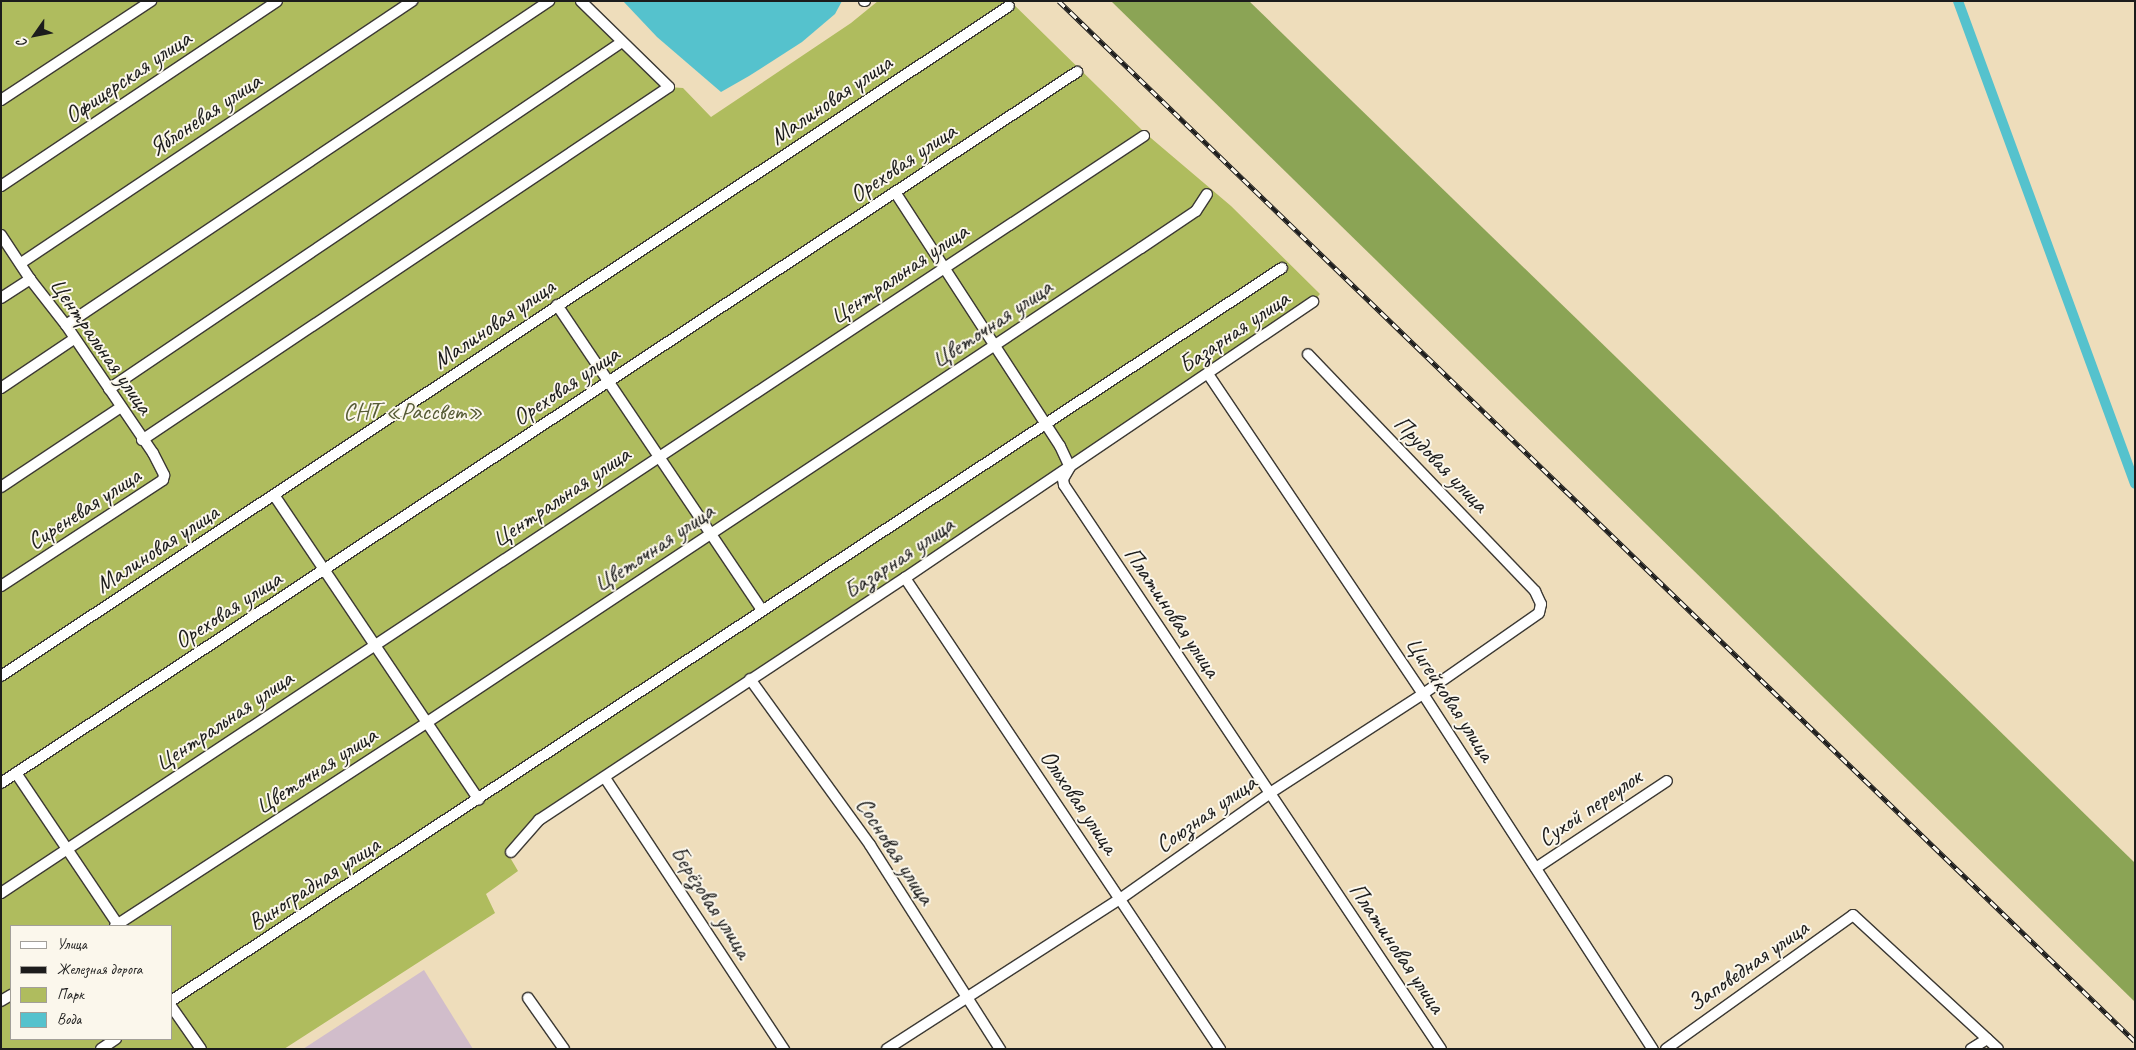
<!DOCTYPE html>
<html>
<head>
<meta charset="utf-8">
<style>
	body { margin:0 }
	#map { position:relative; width:2136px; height:1050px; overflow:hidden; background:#edb; font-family:Caveat,sans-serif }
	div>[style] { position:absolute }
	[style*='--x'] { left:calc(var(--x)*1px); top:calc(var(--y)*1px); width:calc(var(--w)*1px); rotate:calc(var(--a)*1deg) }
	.industrial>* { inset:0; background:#d1bdcb }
	.green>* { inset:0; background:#afbc5e }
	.forest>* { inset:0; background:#8ba455 }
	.water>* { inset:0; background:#55c2cd }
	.canal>* { height:10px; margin:-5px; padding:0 5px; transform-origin:5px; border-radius:5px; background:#55c2cd }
	.roads { filter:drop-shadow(1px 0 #3c3934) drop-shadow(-1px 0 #3c3934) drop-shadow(0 1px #3c3934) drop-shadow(0 -1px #3c3934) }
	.street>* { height:10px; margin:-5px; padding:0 5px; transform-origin:5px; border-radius:5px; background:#fff }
	.rail>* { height:4.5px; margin-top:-2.25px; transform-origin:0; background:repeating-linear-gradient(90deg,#fbf7ec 0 8px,#1c1c1c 0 16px); box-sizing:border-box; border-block:1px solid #1c1c1c }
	span { translate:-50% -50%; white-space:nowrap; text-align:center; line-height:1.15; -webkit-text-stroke:4px #fbf7ec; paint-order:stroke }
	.street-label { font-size:24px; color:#1c1c1c }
	.park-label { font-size:24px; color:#575c36 }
	.frame { position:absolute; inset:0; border:2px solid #1c1c1c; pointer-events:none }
	.legend { position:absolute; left:10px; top:925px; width:162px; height:115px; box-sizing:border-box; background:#fbf7ec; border:1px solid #a29f99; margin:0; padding:6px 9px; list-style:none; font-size:15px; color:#1c1c1c }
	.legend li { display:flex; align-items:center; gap:10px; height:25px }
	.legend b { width:25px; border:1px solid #a29f99 }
	.north { position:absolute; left:10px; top:10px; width:50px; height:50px; -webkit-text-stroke:4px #fbf7ec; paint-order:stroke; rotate:237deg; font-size:14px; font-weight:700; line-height:20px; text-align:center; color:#1c1c1c }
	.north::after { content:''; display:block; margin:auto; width:18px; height:22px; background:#1c1c1c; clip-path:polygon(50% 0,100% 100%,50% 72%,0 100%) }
</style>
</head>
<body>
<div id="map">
	<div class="industrial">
		<div style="clip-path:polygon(424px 970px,473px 1049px,303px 1049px)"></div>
	</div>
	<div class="green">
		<div style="clip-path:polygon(evenodd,1px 1px,581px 1px,668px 87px,683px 88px,711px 117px,851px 23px,878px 1px,1010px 1px,1145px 133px,1231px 206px,1320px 294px,1313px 302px,539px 820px,508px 854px,518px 871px,486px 894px,495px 913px,284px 1049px,1px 1049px,1px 1px,11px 926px,171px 926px,171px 1039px,11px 1039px,11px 926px)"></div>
	</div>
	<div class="forest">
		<div style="clip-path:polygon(1111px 1px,1249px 1px,1653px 393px,2135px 863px,2135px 1002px)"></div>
	</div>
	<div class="water">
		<div style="clip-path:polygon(623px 1px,842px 1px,835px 14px,802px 42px,749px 76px,721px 92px,657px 37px)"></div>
	</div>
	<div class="canal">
		<div style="--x:1958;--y:1;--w:514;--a:69.87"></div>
	</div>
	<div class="roads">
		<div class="street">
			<div style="--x:864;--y:1;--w:1;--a:0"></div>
			<div style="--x:1;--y:100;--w:180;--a:-33.4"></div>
			<div style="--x:1;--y:186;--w:332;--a:-33.8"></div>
			<div style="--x:895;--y:192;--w:303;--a:57"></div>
			<div style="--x:1060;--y:446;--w:23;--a:65"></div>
			<div style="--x:1070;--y:467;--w:14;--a:120"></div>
			<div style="--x:1063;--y:479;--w:6;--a:81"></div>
			<div style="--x:1064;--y:485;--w:678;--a:56.24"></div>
			<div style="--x:1;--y:235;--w:53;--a:56.6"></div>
			<div style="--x:30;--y:279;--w:58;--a:52"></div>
			<div style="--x:66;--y:325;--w:155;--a:55.8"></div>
			<div style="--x:153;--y:453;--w:25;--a:63"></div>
			<div style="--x:164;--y:475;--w:5;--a:101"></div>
			<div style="--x:163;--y:480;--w:194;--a:146.8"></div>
			<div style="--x:21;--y:263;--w:471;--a:-33.8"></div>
			<div style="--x:1;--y:298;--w:35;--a:-33"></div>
			<div style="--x:557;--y:305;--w:367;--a:56.1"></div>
			<div style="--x:66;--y:325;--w:582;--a:-33.85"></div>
			<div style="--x:1208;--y:374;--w:386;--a:56.1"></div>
			<div style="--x:1423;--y:694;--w:423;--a:57.1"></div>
			<div style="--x:1;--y:388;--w:88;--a:-33.9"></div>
			<div style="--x:109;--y:389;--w:619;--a:-34.07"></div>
			<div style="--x:142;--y:440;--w:634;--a:-33.82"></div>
			<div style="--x:669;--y:87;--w:123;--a:-135.7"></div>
			<div style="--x:1;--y:487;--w:144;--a:-33.7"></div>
			<div style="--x:274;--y:495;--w:367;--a:56.1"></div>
			<div style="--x:905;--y:578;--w:567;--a:56.23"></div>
			<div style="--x:1;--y:676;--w:1210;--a:-33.61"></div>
			<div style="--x:750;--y:679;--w:205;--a:54.1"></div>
			<div style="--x:870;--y:845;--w:242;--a:57.5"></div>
			<div style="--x:16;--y:773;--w:184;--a:56.1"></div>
			<div style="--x:605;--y:778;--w:325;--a:56.6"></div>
			<div style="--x:1;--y:783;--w:1290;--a:-33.46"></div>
			<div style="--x:511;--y:852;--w:43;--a:-48.8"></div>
			<div style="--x:539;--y:820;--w:439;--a:-33.5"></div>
			<div style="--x:905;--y:578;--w:493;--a:-34.1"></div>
			<div style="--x:1536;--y:868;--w:157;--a:-33.6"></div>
			<div style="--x:1;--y:893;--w:1371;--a:-33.52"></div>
			<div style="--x:115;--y:926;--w:371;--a:-33.1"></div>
			<div style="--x:426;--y:723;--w:858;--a:-33.6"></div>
			<div style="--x:1141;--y:248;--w:66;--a:-33.9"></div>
			<div style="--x:1196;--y:211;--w:20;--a:-57"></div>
			<div style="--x:528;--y:998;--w:62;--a:54.8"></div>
			<div style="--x:1;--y:1001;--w:12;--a:-31"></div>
			<div style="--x:171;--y:1001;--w:1331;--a:-33.42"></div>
			<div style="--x:171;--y:1006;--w:52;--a:55.1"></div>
			<div style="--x:101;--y:1049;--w:18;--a:-34"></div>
			<div style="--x:887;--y:1049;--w:277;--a:-32.8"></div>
			<div style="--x:1120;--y:899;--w:184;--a:-35.2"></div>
			<div style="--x:1270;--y:793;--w:182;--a:-32.9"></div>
			<div style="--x:1423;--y:694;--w:141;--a:-34.9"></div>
			<div style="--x:1539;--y:613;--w:9;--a:-77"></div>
			<div style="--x:1541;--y:604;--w:14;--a:-115"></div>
			<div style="--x:1535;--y:591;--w:328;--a:-133.8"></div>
			<div style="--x:1666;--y:1049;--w:230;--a:-35.6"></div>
			<div style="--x:1853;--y:915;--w:197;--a:42.7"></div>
			<div style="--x:1971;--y:1049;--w:19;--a:-32"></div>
		</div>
	</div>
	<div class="rail">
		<div style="--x:1059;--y:1;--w:1496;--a:44.03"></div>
	</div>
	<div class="street-label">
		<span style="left:128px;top:77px;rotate:-34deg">Офицерская улица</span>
		<span style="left:831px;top:100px;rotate:-34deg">Малиновая улица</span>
		<span style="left:205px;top:115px;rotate:-34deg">Яблоневая улица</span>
		<span style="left:903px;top:163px;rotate:-34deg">Ореховая улица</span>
		<span style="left:899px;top:274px;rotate:-34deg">Центральная улица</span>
		<span style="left:494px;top:324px;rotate:-34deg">Малиновая улица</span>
		<span style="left:992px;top:324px;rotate:-34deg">Цветочная улица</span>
		<span style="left:1234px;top:332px;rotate:-34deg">Базарная улица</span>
		<span style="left:101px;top:346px;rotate:55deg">Центральная улица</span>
		<span style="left:566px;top:386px;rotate:-34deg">Ореховая улица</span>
		<span style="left:1441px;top:464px;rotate:46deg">Прудовая улица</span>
		<span style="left:561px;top:497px;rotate:-34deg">Центральная улица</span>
		<span style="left:84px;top:509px;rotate:-33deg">Сиреневая улица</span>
		<span style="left:654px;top:548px;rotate:-34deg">Цветочная улица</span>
		<span style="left:157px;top:549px;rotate:-33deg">Малиновая улица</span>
		<span style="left:899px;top:558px;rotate:-34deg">Базарная улица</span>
		<span style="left:228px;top:610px;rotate:-33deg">Ореховая улица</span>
		<span style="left:1172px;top:612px;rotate:56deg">Платиновая улица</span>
		<span style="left:1450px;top:699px;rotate:57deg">Цигейковая улица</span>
		<span style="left:224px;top:721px;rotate:-34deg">Центральная улица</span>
		<span style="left:316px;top:771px;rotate:-33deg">Цветочная улица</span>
		<span style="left:1079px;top:802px;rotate:56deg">Ольховая улица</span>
		<span style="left:1590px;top:808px;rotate:-34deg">Сухой переулок</span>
		<span style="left:1206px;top:814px;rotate:-35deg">Союзная улица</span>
		<span style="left:895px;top:851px;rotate:57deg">Сосновая улица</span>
		<span style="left:314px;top:884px;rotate:-33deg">Виноградная улица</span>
		<span style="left:711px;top:902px;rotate:57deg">Берёзовая улица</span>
		<span style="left:1397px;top:948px;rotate:56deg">Платиновая улица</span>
		<span style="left:1748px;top:966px;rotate:-35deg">Заповедная улица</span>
	</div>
	<div class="park-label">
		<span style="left:413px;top:412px">СНТ «Рассвет»</span>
	</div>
	<div class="frame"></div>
	<ul class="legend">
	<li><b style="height:6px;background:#fff"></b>Улица</li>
	<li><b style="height:6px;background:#1c1c1c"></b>Железная дорога</li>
	<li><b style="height:14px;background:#afbc5e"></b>Парк</li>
	<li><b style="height:14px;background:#55c2cd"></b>Вода</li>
	</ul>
	<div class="north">С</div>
</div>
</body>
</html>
